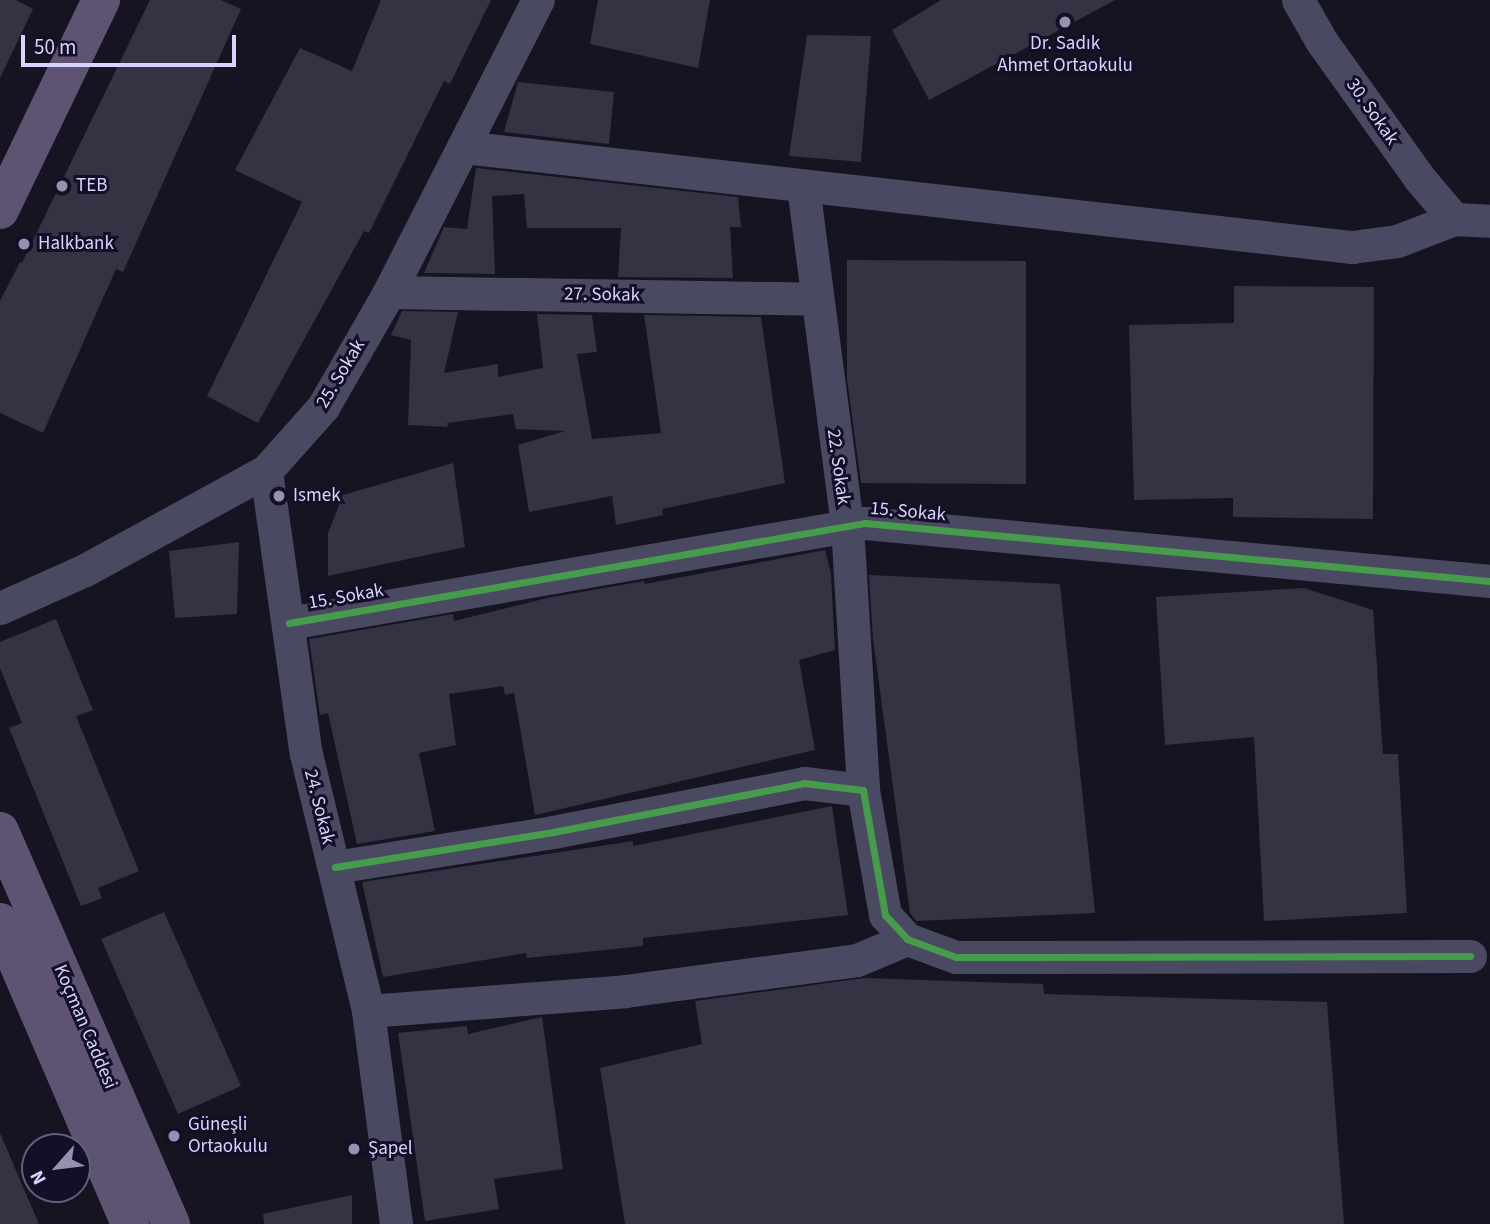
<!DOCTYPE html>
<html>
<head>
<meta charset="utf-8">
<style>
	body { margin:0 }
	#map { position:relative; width:1490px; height:1224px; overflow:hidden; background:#161421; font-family:"Source Sans 3",sans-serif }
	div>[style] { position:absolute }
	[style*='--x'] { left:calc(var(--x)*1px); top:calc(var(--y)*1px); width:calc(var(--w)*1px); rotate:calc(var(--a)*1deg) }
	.building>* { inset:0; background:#343243 }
	.minor>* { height:33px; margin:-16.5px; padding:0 16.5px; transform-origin:16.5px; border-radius:16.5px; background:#4a4962 }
	.major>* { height:38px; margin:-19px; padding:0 19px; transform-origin:19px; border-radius:19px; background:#5e5373 }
	.cycleway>* { height:7px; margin:-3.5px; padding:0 3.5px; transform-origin:3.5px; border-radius:3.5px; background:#469c4c }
	.dots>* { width:19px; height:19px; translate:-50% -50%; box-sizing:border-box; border:4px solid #130f26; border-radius:50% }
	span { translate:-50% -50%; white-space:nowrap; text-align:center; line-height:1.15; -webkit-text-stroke:6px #130f26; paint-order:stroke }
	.poi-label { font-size:19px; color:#d9d4ff }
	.left { translate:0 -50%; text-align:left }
	.street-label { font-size:19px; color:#d9d4ff }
	.north { position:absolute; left:21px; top:1133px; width:70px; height:70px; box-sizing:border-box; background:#130f26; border:2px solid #625e7d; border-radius:50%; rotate:242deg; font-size:19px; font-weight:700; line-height:28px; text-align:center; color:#d9d4ff }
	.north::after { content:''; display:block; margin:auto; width:24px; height:32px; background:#9591b1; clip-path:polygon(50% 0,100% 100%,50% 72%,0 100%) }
	.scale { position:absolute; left:21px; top:35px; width:215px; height:32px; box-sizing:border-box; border:4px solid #d9d4ff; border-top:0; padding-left:9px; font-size:21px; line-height:24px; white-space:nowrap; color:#d9d4ff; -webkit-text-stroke:5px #130f26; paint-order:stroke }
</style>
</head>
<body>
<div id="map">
	<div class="building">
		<div style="clip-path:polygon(0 0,16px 0,33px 9px,0 78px)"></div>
		<div style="clip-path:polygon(150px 0,221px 0,241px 9px,123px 272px,116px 269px,43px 433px,0 413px,0 301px,20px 262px,22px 263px)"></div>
		<div style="clip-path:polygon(381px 0,491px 0,450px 84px,444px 81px,369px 233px,364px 231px,258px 423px,207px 396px,302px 202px,235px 170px,300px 48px,352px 71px)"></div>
		<div style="clip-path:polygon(598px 0,710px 0,698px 68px,590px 44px)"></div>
		<div style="clip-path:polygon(941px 0,1115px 0,929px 100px,892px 30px)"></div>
		<div style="clip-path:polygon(807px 35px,871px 36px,861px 162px,789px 156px)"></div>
		<div style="clip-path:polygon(518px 82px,614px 92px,609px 144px,504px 132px)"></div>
		<div style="clip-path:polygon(476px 168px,738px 197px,741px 227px,730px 227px,733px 278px,618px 277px,621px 228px,527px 228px,524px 194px,492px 196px,495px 274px,424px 273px,444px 227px,467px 229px)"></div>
		<div style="clip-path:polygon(847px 260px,1026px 261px,1026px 484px,861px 483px,847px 379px)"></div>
		<div style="clip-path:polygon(1234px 286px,1374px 287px,1373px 519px,1233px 517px,1233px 498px,1134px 500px,1129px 325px,1234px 323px)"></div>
		<div style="clip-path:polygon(402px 311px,458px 312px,444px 373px,498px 364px,498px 377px,543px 368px,537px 314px,592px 315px,597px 352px,577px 354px,592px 439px,661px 433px,644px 315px,761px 317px,785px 483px,662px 509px,663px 515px,616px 525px,612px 496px,529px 512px,518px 445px,565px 431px,516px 429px,513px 414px,447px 423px,448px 427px,408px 425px,411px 340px,391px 335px)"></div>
		<div style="clip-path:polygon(453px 463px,465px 547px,328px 576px,328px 533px,343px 495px)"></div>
		<div style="clip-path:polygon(239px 542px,237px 614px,175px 618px,169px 551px)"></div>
		<div style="clip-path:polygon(825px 550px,831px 574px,835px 650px,799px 660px,815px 750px,535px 815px,514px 693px,505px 695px,503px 686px,449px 694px,456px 745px,419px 753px,435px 831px,357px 844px,328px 713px,320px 715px,309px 639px,453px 614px,454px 621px,547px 598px,644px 581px,645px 584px)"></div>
		<div style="clip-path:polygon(869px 575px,1060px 584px,1095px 913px,916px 921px,910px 913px,873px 639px)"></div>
		<div style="clip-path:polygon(1304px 588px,1373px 610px,1383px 754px,1398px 754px,1407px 913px,1264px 921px,1254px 737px,1165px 745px,1156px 597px)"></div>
		<div style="clip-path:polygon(56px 619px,93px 710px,76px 716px,139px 871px,98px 888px,102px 898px,81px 906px,9px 728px,22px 723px,0 668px,0 642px)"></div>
		<div style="clip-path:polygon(832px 806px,848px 915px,643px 938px,643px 946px,527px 958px,526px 953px,383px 977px,362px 882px,633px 841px,633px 846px)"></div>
		<div style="clip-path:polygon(164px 912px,241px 1086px,178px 1114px,101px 939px)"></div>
		<div style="clip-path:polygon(864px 978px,1043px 984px,1044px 994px,1327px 1002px,1344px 1224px,625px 1224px,600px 1068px,702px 1044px,695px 1001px)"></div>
		<div style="clip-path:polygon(542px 1017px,563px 1169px,494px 1179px,499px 1209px,425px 1221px,398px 1033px,467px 1026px,468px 1034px)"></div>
		<div style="clip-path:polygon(0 1133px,23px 1187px,39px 1224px,0 1224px)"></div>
		<div style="clip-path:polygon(352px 1195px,352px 1224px,264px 1224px,263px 1214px)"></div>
	</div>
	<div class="minor">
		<div style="--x:1298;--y:0;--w:48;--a:60.3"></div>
		<div style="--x:1322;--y:42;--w:168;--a:54.4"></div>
		<div style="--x:1420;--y:179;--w:52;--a:49.6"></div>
		<div style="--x:463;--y:147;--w:895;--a:6.42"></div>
		<div style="--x:1352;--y:247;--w:45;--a:-7.6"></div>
		<div style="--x:1397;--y:241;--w:61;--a:-21.1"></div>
		<div style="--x:1454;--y:219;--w:36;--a:3"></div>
		<div style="--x:803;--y:186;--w:343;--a:82.6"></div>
		<div style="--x:847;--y:526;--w:264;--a:86.5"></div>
		<div style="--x:389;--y:292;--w:426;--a:0.9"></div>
		<div style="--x:266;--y:471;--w:286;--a:82"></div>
		<div style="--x:306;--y:754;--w:264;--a:76.4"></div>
		<div style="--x:368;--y:1011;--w:215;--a:82.5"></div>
		<div style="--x:0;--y:608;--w:93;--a:-24.1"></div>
		<div style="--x:85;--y:570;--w:206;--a:-28.7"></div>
		<div style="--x:266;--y:471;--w:86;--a:-48.3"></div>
		<div style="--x:323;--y:407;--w:133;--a:-60.1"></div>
		<div style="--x:389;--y:292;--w:328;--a:-63"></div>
		<div style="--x:289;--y:623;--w:585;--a:-9.85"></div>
		<div style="--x:865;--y:523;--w:628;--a:5.3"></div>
		<div style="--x:335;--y:867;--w:221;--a:-9.1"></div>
		<div style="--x:553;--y:832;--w:256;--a:-11"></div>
		<div style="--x:804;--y:783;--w:59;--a:6.8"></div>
		<div style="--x:863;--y:790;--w:127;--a:80"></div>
		<div style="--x:885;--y:915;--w:33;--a:47"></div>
		<div style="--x:907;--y:939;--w:52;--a:20.2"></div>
		<div style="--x:956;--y:957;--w:514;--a:-0.11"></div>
		<div style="--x:368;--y:1011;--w:258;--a:-4.4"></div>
		<div style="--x:625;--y:991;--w:234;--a:-7.6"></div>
		<div style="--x:857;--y:960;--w:54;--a:-22.8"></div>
	</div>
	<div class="major">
		<div style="--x:0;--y:210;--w:233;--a:-64.3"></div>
		<div style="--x:0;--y:831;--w:429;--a:66.5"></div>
		<div style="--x:0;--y:922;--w:329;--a:66.7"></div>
	</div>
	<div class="cycleway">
		<div style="--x:289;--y:623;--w:585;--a:-9.85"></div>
		<div style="--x:865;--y:523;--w:628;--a:5.3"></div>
		<div style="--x:335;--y:867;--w:221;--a:-9.1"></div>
		<div style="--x:553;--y:832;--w:256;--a:-11"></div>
		<div style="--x:804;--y:783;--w:59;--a:6.8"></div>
		<div style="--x:863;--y:790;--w:127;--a:80"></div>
		<div style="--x:885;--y:915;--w:33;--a:47"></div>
		<div style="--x:907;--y:939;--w:52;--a:20.2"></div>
		<div style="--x:956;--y:957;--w:514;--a:-0.11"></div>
	</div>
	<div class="dots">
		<div style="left:1065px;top:22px;background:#9591b1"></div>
		<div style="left:62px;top:186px;background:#9591b1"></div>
		<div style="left:24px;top:244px;background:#9591b1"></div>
		<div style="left:279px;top:496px;background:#9591b1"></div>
		<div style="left:174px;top:1136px;background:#9591b1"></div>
		<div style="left:354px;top:1149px;background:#9591b1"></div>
	</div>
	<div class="poi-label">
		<span style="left:1065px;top:55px">Dr. Sadık<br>Ahmet Ortaokulu</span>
		<span class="left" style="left:76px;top:186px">TEB</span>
		<span class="left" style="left:38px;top:244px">Halkbank</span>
		<span class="left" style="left:293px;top:496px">Ismek</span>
		<span class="left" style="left:188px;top:1136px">Güneşli<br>Ortaokulu</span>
		<span class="left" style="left:368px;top:1149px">Şapel</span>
	</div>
	<div class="street-label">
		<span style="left:1372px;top:112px;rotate:55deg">30. Sokak</span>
		<span style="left:602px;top:295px;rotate:1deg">27. Sokak</span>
		<span style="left:341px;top:374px;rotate:-59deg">25. Sokak</span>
		<span style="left:838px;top:467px;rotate:82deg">22. Sokak</span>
		<span style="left:908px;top:512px;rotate:5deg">15. Sokak</span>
		<span style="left:346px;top:597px;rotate:-10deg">15. Sokak</span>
		<span style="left:319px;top:807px;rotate:76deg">24. Sokak</span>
		<span style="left:85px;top:1027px;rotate:67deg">Koçman Caddesi</span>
	</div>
	<div class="north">N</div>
	<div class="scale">50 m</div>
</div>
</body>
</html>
